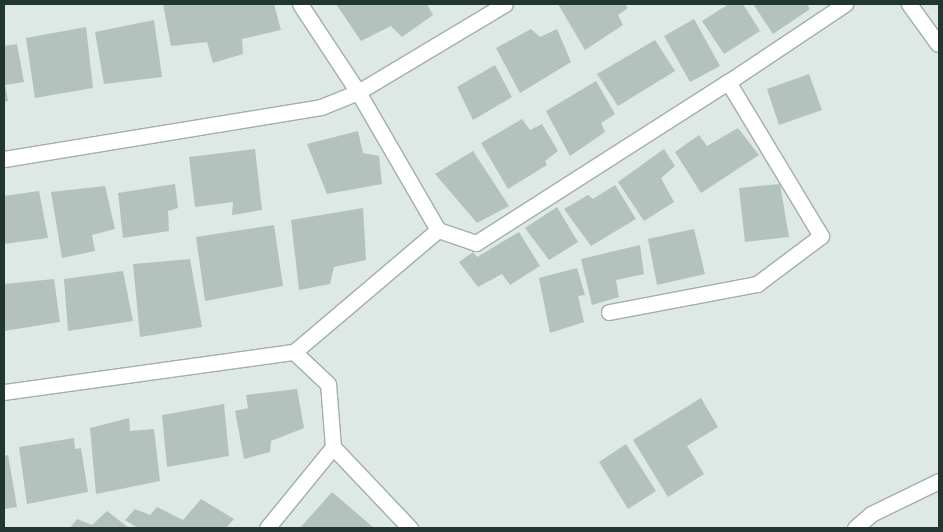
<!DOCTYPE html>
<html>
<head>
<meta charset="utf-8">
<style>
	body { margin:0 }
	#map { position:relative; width:943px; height:532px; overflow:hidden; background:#dee8e4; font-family:"Open Sans",sans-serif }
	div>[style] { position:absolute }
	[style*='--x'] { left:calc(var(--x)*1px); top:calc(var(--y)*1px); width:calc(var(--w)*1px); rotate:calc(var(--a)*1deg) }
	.building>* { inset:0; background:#b4c2bd }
	.roads { filter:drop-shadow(1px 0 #a2afab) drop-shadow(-1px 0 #a2afab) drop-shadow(0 1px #a2afab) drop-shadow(0 -1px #a2afab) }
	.street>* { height:15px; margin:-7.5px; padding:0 7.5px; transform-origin:7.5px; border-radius:7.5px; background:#fff }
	span { translate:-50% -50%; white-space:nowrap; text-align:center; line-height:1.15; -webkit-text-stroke:5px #eef5f2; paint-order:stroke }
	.frame { position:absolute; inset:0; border:5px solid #213631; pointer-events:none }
</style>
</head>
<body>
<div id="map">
	<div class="building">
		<div style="clip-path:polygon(163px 4px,274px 4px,281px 30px,242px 39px,243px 54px,213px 63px,207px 42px,171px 46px)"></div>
		<div style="clip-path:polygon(336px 4px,427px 4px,433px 15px,402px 37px,391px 26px,361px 41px)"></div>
		<div style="clip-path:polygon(558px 4px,625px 4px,628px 8px,618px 15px,623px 25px,585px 50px)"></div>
		<div style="clip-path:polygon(729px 4px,743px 4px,760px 31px,724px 54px,702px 21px)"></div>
		<div style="clip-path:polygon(753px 4px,807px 4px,810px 9px,773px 34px)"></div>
		<div style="clip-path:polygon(694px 19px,720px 66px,690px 82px,664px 36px)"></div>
		<div style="clip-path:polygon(154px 20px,162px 77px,104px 84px,95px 32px)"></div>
		<div style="clip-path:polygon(86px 27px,93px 88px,35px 98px,26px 38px)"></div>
		<div style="clip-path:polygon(531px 29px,540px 37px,557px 29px,571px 62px,520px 93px,496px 48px)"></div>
		<div style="clip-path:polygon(655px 40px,675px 71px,618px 106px,597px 74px)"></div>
		<div style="clip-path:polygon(17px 44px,24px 82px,5px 85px,8px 101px,4px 102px,4px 46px)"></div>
		<div style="clip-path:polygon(495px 65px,512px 97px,473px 120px,457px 87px)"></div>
		<div style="clip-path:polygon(809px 74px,822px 110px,779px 125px,767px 89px)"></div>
		<div style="clip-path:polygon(596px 81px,615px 114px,601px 123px,605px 132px,570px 156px,546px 111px)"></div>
		<div style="clip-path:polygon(522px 119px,530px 130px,542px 124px,558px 151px,545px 161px,547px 165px,508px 189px,481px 143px)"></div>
		<div style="clip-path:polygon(738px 128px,759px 155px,701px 193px,675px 152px,699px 135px,707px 146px)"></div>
		<div style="clip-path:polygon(358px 131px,363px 153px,379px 156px,382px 184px,327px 194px,307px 144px)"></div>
		<div style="clip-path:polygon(255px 149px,262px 210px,232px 215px,233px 202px,195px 207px,189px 157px)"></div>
		<div style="clip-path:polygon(664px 149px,675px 166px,661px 178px,674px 202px,644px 221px,618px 182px)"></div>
		<div style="clip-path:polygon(473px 151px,509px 206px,477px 223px,435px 174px)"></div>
		<div style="clip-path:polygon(175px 184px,178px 208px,168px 211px,169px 231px,123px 238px,118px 193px)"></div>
		<div style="clip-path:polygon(780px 184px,789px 237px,745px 242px,739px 188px)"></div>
		<div style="clip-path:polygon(615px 185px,636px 219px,591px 246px,564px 209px,588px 195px,593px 199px)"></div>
		<div style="clip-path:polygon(105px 186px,115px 229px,92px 235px,95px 251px,62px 258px,51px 192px)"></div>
		<div style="clip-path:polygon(39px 191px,48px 238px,4px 244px,4px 196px)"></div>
		<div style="clip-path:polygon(557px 207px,578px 242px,549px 260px,525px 228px)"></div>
		<div style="clip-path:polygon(363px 208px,366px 260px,334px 267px,330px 284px,299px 290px,291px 220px)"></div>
		<div style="clip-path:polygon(274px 225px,283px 286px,205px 301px,196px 237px)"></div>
		<div style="clip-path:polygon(694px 229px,705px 274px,657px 285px,648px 239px)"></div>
		<div style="clip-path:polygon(519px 232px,540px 266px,510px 285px,502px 274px,478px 287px,459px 262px,473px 252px,477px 257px)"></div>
		<div style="clip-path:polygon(640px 245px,644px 274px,616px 280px,619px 297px,592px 305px,581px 259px)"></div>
		<div style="clip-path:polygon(190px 259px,202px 327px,140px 337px,133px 264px)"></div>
		<div style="clip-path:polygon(577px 268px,585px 295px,578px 296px,584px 322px,550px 333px,539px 278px)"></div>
		<div style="clip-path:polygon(123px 271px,133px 321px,68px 331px,64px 279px)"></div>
		<div style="clip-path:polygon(54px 279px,60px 322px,4px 331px,4px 284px)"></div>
		<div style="clip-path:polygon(297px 389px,304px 428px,271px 441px,270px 452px,244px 459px,235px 411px,248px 408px,246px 395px)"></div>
		<div style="clip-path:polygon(701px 398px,718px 427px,687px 446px,704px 474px,668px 497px,633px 440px)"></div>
		<div style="clip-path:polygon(224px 404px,229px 456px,167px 467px,162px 415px)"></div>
		<div style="clip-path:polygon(129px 418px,130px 431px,154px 429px,160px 481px,96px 494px,90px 428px)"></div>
		<div style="clip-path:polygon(74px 438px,75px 449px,81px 448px,88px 492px,27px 504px,19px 447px)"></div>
		<div style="clip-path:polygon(626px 444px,656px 491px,628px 509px,599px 462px)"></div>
		<div style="clip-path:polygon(8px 455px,17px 507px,4px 509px,4px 456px)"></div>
		<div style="clip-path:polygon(332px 492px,374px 528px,300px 528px)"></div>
		<div style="clip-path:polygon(201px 499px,234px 519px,226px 528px,138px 528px,125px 520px,135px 509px,150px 515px,157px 507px,183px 520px)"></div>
		<div style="clip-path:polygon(107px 511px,129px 528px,70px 528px,77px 519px,92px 525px)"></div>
	</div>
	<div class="roads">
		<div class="street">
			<div style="--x:909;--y:4;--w:49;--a:54.1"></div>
			<div style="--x:4;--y:159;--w:321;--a:-9.3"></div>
			<div style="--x:321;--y:107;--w:40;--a:-22"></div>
			<div style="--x:358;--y:92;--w:171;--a:-30.9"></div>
			<div style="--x:438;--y:230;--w:40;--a:18.9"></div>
			<div style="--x:476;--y:243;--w:299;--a:-32.6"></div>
			<div style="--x:728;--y:82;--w:141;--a:-33.7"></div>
			<div style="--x:609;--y:312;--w:151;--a:-10.7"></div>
			<div style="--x:757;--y:284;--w:80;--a:-36.9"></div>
			<div style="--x:821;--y:236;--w:180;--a:-121.1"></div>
			<div style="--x:4;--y:392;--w:293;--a:-7.9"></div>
			<div style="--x:294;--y:352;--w:189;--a:-40.3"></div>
			<div style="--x:438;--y:230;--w:160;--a:-120.1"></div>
			<div style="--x:358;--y:92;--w:105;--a:-123.4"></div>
			<div style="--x:333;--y:447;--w:112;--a:46.5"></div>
			<div style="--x:267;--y:528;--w:104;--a:-50.8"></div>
			<div style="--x:333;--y:447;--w:63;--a:-94.5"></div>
			<div style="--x:328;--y:384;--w:47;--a:-136.7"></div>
			<div style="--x:855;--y:528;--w:21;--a:-41"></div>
			<div style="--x:871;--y:514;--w:76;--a:-25.9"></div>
		</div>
	</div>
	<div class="frame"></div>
</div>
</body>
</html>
